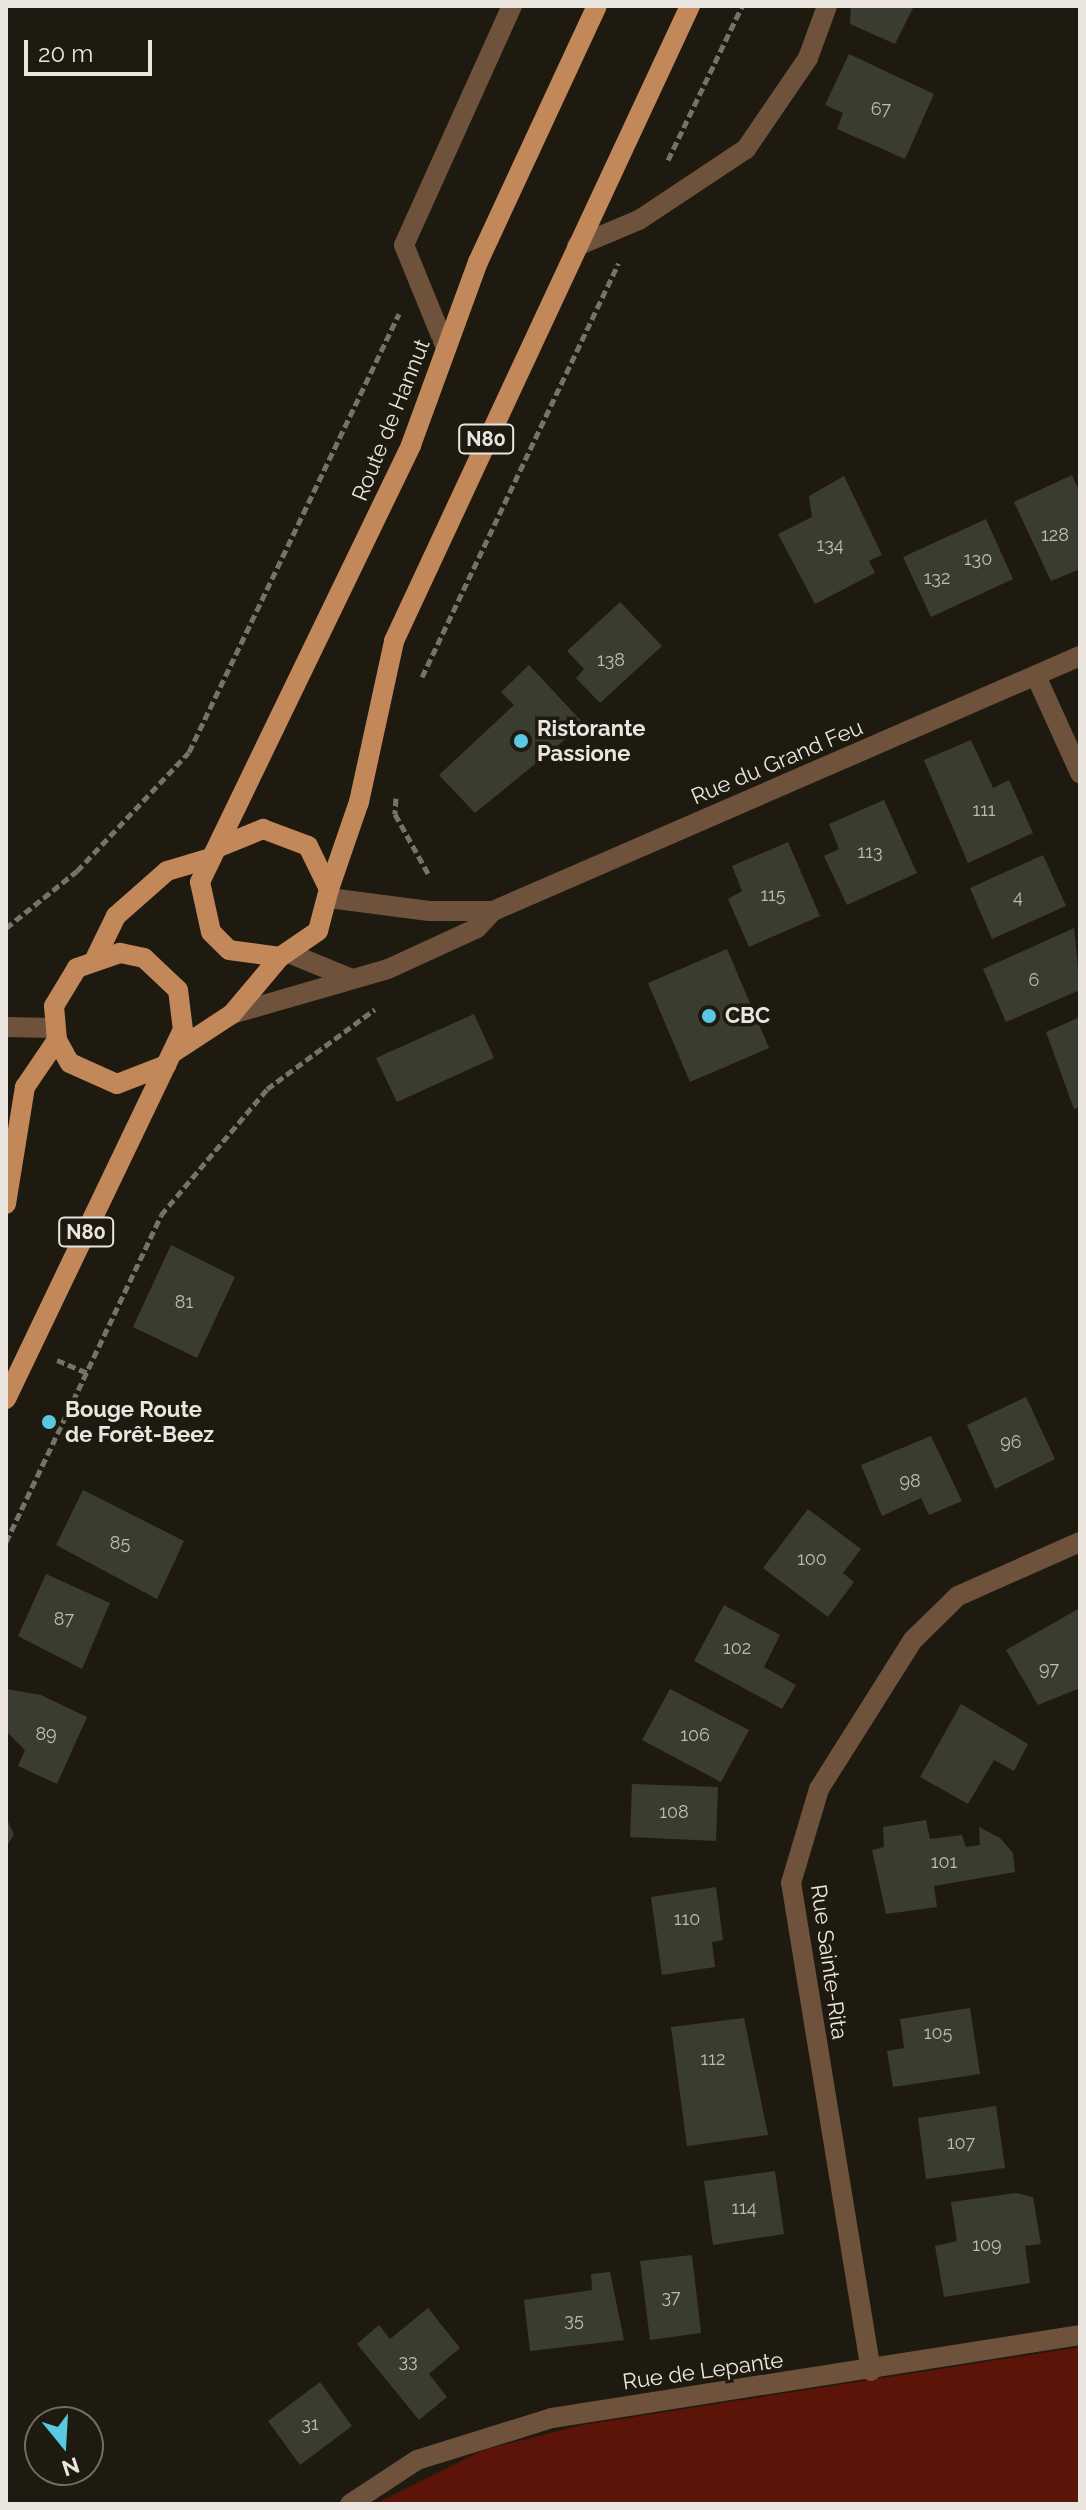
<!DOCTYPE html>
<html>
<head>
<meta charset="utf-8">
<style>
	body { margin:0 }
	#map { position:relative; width:1086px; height:2510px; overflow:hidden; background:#1f1a10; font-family:Raleway,sans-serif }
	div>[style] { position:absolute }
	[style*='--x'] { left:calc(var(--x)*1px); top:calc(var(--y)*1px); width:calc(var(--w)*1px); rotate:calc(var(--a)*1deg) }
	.green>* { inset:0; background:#5c1408 }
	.building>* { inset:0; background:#3b3c30 }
	.path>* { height:5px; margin-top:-2.5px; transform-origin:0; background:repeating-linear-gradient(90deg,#767169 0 8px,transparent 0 12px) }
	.minor>* { height:20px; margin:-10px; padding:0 10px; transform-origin:10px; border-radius:10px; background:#6e523c }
	.major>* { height:20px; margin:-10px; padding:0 10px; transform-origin:10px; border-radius:10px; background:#c3885a }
	.dots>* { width:22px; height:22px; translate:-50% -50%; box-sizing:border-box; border:4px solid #1f1a10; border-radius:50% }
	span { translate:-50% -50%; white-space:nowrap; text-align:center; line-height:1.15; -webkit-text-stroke:7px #1f1a10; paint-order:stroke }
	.number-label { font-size:18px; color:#bebcb3 }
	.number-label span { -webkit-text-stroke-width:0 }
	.shield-label span { padding:2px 6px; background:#1f1a10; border:2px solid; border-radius:6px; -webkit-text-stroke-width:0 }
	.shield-label { font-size:20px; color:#eae6df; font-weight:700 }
	.street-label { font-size:22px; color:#eae6df }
	.poi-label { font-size:22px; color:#eae6df; font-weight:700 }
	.left { translate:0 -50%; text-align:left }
	.frame { position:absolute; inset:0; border:8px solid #eae6df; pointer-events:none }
	.north { position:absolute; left:24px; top:2406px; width:80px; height:80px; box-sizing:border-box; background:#1f1a10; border:2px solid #706c63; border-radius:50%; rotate:162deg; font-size:22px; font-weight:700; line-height:32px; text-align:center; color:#eae6df }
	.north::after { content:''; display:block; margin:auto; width:28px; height:36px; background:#57c9e1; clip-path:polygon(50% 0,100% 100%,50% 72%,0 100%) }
	.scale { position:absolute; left:24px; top:40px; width:128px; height:36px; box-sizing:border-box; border:4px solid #eae6df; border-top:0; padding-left:10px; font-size:24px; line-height:28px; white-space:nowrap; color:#eae6df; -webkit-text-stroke:6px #1f1a10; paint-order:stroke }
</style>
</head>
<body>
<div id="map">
	<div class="green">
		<div style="clip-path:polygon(1080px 2347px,1080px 2504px,375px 2504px,483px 2450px,582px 2425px)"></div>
	</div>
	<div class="building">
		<div style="clip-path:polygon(851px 6px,914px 6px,895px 44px,850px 24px)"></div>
		<div style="clip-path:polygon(849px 54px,934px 94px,905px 159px,837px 129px,843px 113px,825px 105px)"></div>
		<div style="clip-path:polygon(1072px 475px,1080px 493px,1080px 569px,1051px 581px,1014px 502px)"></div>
		<div style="clip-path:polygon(844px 476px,882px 555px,869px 561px,875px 573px,815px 604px,778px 534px,812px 517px,809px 496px)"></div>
		<div style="clip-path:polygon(986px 519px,1013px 579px,931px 617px,903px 557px)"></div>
		<div style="clip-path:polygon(620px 602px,662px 646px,600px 703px,576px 678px,584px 669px,567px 651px)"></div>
		<div style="clip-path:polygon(529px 665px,584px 724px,475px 813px,439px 775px,514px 705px,501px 692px)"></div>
		<div style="clip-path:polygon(971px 740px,993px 788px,1009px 780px,1033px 833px,968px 863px,924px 760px)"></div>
		<div style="clip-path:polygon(884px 800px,917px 873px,847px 905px,824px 856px,839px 849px,829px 824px)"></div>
		<div style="clip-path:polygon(788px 842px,820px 916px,749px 947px,728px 899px,742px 891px,732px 866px)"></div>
		<div style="clip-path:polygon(1043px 855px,1066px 906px,992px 939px,970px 888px)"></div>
		<div style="clip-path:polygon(1074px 928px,1080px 990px,1006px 1022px,983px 969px)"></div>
		<div style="clip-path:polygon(727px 949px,769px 1048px,690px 1082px,648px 983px)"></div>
		<div style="clip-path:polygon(474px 1014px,494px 1058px,397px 1102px,376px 1058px)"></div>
		<div style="clip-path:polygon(1080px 1017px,1080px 1107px,1074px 1109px,1046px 1032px)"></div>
		<div style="clip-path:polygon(171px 1245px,235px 1277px,197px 1358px,133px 1327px)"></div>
		<div style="clip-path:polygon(1026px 1397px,1055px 1459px,995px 1489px,967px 1425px)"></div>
		<div style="clip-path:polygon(931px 1436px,962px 1501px,929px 1515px,921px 1498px,882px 1516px,861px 1465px)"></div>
		<div style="clip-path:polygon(83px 1490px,184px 1541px,157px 1599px,56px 1545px)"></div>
		<div style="clip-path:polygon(808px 1509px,861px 1549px,843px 1573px,854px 1582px,828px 1617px,763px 1568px)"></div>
		<div style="clip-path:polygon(46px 1574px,110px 1603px,82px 1669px,18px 1636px)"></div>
		<div style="clip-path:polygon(724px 1605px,780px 1635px,764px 1667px,796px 1685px,782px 1709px,694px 1661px)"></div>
		<div style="clip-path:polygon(1080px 1608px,1080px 1688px,1038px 1705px,1006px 1650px)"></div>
		<div style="clip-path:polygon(6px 1689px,41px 1695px,87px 1717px,57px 1784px,18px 1766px,25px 1750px,6px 1731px)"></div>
		<div style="clip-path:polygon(670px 1689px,749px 1730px,721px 1782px,642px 1740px)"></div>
		<div style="clip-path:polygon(961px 1704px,1028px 1744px,1014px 1771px,994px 1760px,968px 1804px,920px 1777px)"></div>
		<div style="clip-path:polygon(632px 1784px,718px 1787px,716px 1841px,630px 1837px)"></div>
		<div style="clip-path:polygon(6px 1817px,14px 1835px,6px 1847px)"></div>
		<div style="clip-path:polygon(926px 1820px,930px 1839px,962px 1835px,966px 1847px,980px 1845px,979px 1827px,1000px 1838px,1013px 1853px,1015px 1872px,934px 1886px,937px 1907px,886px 1914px,872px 1850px,884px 1847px,883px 1827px)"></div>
		<div style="clip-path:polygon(716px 1887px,723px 1940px,712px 1942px,715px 1967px,662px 1975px,651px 1897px)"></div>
		<div style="clip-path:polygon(970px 2008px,980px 2074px,893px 2087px,887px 2051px,904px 2048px,900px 2019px)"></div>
		<div style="clip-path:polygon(744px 2018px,768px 2135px,687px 2146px,671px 2027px)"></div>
		<div style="clip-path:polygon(996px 2106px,1005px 2168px,926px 2179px,918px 2118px)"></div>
		<div style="clip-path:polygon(775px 2171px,784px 2234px,713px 2245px,704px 2181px)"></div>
		<div style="clip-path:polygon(1016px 2193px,1033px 2197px,1041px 2244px,1025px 2246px,1030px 2283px,944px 2297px,935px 2246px,957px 2241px,951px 2202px)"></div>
		<div style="clip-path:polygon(692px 2255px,701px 2333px,650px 2340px,640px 2261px)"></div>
		<div style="clip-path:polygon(610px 2272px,624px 2340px,530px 2351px,524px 2300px,592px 2290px,591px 2274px)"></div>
		<div style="clip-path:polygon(428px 2308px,460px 2348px,429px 2374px,447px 2397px,419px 2420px,357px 2344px,379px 2325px,390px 2339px)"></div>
		<div style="clip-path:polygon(320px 2382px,352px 2426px,300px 2465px,268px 2421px)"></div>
	</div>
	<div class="path">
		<div style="--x:668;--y:160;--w:171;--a:-64.3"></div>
		<div style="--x:422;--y:677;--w:458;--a:-64.6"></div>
		<div style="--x:396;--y:798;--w:16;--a:94"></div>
		<div style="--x:395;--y:814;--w:72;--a:60.9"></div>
		<div style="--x:6;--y:928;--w:91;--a:-38.8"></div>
		<div style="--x:77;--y:871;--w:163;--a:-46.7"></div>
		<div style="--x:189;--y:752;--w:486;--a:-64.4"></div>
		<div style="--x:57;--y:1360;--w:33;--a:23"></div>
		<div style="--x:6;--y:1542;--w:362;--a:-64.6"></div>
		<div style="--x:161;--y:1215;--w:165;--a:-49.9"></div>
		<div style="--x:267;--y:1089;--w:134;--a:-36.5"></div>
	</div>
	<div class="minor">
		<div style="--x:577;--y:246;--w:67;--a:-22.8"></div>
		<div style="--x:639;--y:220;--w:128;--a:-33.6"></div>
		<div style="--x:746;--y:149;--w:110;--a:-55.7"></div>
		<div style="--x:808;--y:58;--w:55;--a:-69.9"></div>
		<div style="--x:446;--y:348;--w:111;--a:-112.2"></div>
		<div style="--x:404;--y:245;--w:262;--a:-65.7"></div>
		<div style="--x:1036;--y:676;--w:107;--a:65.6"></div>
		<div style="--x:329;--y:898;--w:101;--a:7.4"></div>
		<div style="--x:429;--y:911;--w:64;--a:0"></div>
		<div style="--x:493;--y:911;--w:640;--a:-23.48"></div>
		<div style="--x:291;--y:954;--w:66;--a:22.3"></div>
		<div style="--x:232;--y:1014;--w:162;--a:-16.1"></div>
		<div style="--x:388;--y:969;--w:98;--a:-24.7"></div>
		<div style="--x:477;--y:928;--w:23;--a:-47"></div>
		<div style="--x:6;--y:1027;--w:48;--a:1.2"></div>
		<div style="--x:871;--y:2371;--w:495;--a:-99.3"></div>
		<div style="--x:791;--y:1883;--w:98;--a:-73.4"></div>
		<div style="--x:819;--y:1789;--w:176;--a:-57.8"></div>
		<div style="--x:913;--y:1640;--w:63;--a:-44.4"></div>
		<div style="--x:958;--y:1596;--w:133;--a:-23.9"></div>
		<div style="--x:350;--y:2504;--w:80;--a:-33.3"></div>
		<div style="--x:417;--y:2460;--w:141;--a:-17.3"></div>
		<div style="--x:552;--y:2418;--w:534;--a:-8.93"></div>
	</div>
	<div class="major">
		<div style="--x:219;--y:847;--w:48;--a:-22.2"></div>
		<div style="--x:263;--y:829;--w:48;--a:20.7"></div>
		<div style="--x:308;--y:846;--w:48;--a:64"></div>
		<div style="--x:329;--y:889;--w:43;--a:104.7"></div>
		<div style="--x:318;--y:931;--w:46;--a:145.6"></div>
		<div style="--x:280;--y:957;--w:51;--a:-172.2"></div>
		<div style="--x:229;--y:950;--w:25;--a:-135"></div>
		<div style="--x:211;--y:932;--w:51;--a:-102.4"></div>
		<div style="--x:200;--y:882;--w:485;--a:-64.2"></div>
		<div style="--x:411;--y:445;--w:195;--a:-69.9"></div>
		<div style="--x:478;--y:262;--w:282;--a:-65.1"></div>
		<div style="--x:329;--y:889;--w:92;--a:-71"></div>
		<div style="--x:359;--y:802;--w:165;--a:-77.7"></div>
		<div style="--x:394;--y:641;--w:701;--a:-65.01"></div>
		<div style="--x:96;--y:957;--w:46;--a:-64"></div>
		<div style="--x:116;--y:916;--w:68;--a:-41.4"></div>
		<div style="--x:167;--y:871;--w:46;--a:-16.5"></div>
		<div style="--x:174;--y:1052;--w:69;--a:-33.2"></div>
		<div style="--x:232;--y:1014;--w:75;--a:-49.9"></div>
		<div style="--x:6;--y:1204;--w:119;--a:-80.8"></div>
		<div style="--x:25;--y:1087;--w:57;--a:-55.8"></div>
		<div style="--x:6;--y:1399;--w:409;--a:-64.4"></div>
		<div style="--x:183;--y:1030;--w:40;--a:-97.1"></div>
		<div style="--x:178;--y:990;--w:47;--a:-136.7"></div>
		<div style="--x:144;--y:958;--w:25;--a:-168"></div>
		<div style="--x:120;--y:953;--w:46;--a:160.8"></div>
		<div style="--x:77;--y:968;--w:44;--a:121.2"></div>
		<div style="--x:54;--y:1006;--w:34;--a:85"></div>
		<div style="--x:57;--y:1040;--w:26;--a:61"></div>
		<div style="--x:70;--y:1063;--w:51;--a:24.1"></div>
		<div style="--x:117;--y:1084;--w:53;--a:-21.2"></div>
	</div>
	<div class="dots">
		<div style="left:521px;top:741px;background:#57c9e1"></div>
		<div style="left:709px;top:1016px;background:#57c9e1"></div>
		<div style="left:49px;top:1422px;background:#57c9e1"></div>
	</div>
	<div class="number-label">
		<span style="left:881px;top:109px">67</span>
		<span style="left:1055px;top:535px">128</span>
		<span style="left:830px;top:545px">134</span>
		<span style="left:978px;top:559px">130</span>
		<span style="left:937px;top:578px">132</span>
		<span style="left:611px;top:660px">138</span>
		<span style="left:984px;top:810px">111</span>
		<span style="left:870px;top:852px">113</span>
		<span style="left:773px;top:895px">115</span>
		<span style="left:1018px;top:897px">4</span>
		<span style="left:1034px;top:980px">6</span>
		<span style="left:184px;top:1302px">81</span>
		<span style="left:1011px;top:1442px">96</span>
		<span style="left:910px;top:1481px">98</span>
		<span style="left:120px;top:1543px">85</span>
		<span style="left:812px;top:1559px">100</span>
		<span style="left:64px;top:1619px">87</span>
		<span style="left:737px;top:1648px">102</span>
		<span style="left:1049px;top:1669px">97</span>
		<span style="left:46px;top:1734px">89</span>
		<span style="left:695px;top:1735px">106</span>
		<span style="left:674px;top:1812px">108</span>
		<span style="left:944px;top:1862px">101</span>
		<span style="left:687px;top:1919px">110</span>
		<span style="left:938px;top:2033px">105</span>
		<span style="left:713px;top:2059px">112</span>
		<span style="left:961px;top:2143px">107</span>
		<span style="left:744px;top:2208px">114</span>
		<span style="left:987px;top:2245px">109</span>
		<span style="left:671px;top:2297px">37</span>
		<span style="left:574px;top:2320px">35</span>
		<span style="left:408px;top:2361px">33</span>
		<span style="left:310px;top:2424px">31</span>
	</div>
	<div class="shield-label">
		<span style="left:486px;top:439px">N80</span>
		<span style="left:86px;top:1232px">N80</span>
	</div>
	<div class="street-label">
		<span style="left:391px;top:420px;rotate:-68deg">Route de Hannut</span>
		<span style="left:777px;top:762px;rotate:-23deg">Rue du Grand Feu</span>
		<span style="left:829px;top:1962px;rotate:82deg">Rue Sainte-Rita</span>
		<span style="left:703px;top:2371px;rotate:-8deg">Rue de Lepante</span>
	</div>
	<div class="poi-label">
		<span class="left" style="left:537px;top:741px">Ristorante<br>Passione</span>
		<span class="left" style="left:725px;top:1016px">CBC</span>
		<span class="left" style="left:65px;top:1422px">Bouge Route<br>de Forêt-Beez</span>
	</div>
	<div class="frame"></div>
	<div class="north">N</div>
	<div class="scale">20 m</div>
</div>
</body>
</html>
